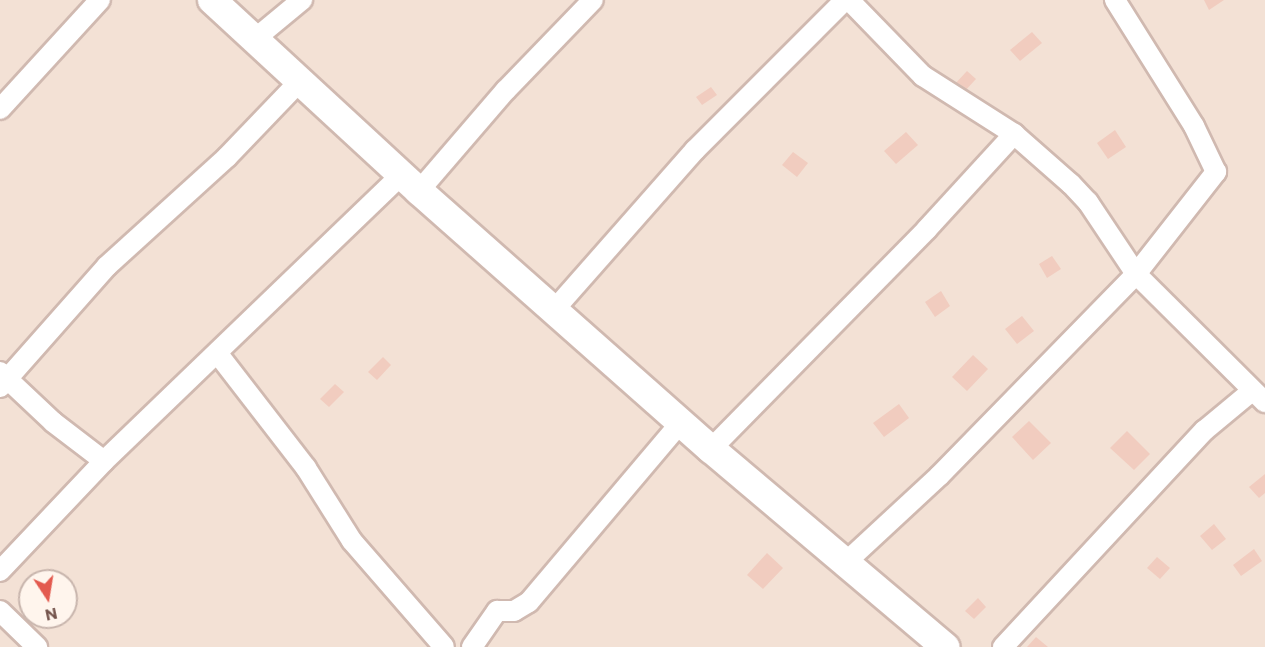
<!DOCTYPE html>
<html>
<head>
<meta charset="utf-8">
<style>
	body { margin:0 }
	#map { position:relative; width:1265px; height:647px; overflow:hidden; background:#fcf1e7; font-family:Commissioner,sans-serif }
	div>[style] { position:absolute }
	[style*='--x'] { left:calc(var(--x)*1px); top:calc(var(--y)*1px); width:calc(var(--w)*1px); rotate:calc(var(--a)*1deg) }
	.residential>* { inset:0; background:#f3e1d5 }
	.building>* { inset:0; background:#f1ccbf }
	.roads { filter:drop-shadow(2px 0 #d0b9b0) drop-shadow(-2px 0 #d0b9b0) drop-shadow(0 2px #d0b9b0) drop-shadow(0 -2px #d0b9b0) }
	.street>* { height:20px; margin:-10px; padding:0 10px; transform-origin:10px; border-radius:10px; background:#fff }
	.secondary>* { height:28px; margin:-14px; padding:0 14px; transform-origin:14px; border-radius:14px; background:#fff }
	span { translate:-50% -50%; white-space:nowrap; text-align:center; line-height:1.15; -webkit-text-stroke:5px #fff5ed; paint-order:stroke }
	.north { position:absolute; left:18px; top:569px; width:60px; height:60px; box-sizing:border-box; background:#fff5ed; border:2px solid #c8b5ad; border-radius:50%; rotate:168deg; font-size:16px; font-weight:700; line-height:24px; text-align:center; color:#75544c }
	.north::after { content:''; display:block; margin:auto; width:21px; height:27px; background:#e35a4f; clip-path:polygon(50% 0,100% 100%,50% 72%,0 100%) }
</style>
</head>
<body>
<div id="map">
	<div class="residential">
		<div style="clip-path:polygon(evenodd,0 0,1265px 0,1265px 647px,0 647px,0 0,30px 581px,66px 581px,66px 617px,30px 617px,30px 581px)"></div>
	</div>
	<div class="building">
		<div style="clip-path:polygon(1204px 0,1224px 0,1209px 10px)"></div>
		<div style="clip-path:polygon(1032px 32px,1042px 43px,1020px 61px,1010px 50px)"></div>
		<div style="clip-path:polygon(967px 71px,976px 79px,963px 93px,954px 85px)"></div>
		<div style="clip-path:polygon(711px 87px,717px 95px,702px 105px,696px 97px)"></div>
		<div style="clip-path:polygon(1115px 130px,1126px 147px,1108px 159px,1097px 143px)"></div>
		<div style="clip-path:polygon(906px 132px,918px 145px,896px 164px,884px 151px)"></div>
		<div style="clip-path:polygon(793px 152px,808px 163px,797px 177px,782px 165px)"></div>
		<div style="clip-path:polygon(1052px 256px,1061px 269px,1047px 278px,1039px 264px)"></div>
		<div style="clip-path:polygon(941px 291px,950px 306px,935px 317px,925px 302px)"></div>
		<div style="clip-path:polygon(1022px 316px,1034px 331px,1017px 344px,1005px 329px)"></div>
		<div style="clip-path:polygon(973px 355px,988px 369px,967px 391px,952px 377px)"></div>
		<div style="clip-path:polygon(383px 357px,391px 365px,377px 380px,368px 372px)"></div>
		<div style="clip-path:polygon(335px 384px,344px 392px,329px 407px,320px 399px)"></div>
		<div style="clip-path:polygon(899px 404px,909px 418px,884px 437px,873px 423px)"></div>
		<div style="clip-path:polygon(1029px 421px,1051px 443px,1033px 460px,1012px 437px)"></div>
		<div style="clip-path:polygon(1127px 431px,1150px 454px,1134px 470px,1110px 448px)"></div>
		<div style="clip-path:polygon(1265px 474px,1265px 493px,1259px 498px,1249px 487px)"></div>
		<div style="clip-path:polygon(1214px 524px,1226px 539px,1212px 550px,1200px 536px)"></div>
		<div style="clip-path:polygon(1254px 549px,1262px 561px,1241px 576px,1233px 565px)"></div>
		<div style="clip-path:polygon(767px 553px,783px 568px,763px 589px,747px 575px)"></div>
		<div style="clip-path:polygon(1157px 557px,1170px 568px,1160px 579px,1147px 568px)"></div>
		<div style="clip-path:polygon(978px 598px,986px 607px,974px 619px,965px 611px)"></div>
		<div style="clip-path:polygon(1036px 637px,1048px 647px,1027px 647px)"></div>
	</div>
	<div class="roads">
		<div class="street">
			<div style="--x:849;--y:0;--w:106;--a:45.8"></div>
			<div style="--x:923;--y:76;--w:108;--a:32.5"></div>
			<div style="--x:1014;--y:134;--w:76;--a:41.3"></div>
			<div style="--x:1071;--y:184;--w:25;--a:47"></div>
			<div style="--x:1088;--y:202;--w:87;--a:56.3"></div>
			<div style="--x:1136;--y:274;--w:182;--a:44.8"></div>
			<div style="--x:256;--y:38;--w:60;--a:-39.6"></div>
			<div style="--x:0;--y:109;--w:148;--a:-47.5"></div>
			<div style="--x:419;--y:191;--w:133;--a:-49.3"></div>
			<div style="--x:506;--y:90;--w:125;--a:-46"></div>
			<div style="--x:554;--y:310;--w:213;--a:-48.6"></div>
			<div style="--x:695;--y:150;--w:212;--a:-45"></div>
			<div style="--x:218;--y:354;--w:144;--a:52.3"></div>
			<div style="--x:306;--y:468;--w:86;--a:57.8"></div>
			<div style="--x:352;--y:541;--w:140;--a:49"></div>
			<div style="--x:0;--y:372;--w:73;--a:43.3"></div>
			<div style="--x:53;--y:422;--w:64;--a:37.4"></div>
			<div style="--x:0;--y:387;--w:162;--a:-48.5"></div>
			<div style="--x:107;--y:266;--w:162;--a:-42.2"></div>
			<div style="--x:227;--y:157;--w:104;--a:-46.2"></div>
			<div style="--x:711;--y:449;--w:308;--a:-45.5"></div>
			<div style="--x:927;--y:229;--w:129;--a:-47.5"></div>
			<div style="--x:845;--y:563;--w:128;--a:-42.8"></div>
			<div style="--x:939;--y:476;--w:282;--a:-45.7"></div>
			<div style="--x:1136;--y:274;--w:130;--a:-51.9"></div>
			<div style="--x:1216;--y:172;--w:51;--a:-115.6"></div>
			<div style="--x:1194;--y:126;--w:149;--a:-122.1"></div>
			<div style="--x:0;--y:571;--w:151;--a:-46.6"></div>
			<div style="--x:104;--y:461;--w:414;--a:-43.9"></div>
			<div style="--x:0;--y:611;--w:52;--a:44.2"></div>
			<div style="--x:472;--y:647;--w:44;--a:-55.2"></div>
			<div style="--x:497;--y:611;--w:17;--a:0"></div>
			<div style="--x:514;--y:611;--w:17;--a:-31"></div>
			<div style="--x:529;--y:602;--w:237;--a:-49.8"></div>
			<div style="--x:1003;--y:647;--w:296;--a:-47.1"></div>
			<div style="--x:1205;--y:430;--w:61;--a:-39.7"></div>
		</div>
		<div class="secondary">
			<div style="--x:212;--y:0;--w:282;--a:42.7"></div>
			<div style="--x:419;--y:191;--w:390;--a:41.5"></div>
			<div style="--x:711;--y:449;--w:307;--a:40.2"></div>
		</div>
	</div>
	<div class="north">N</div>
</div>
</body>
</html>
